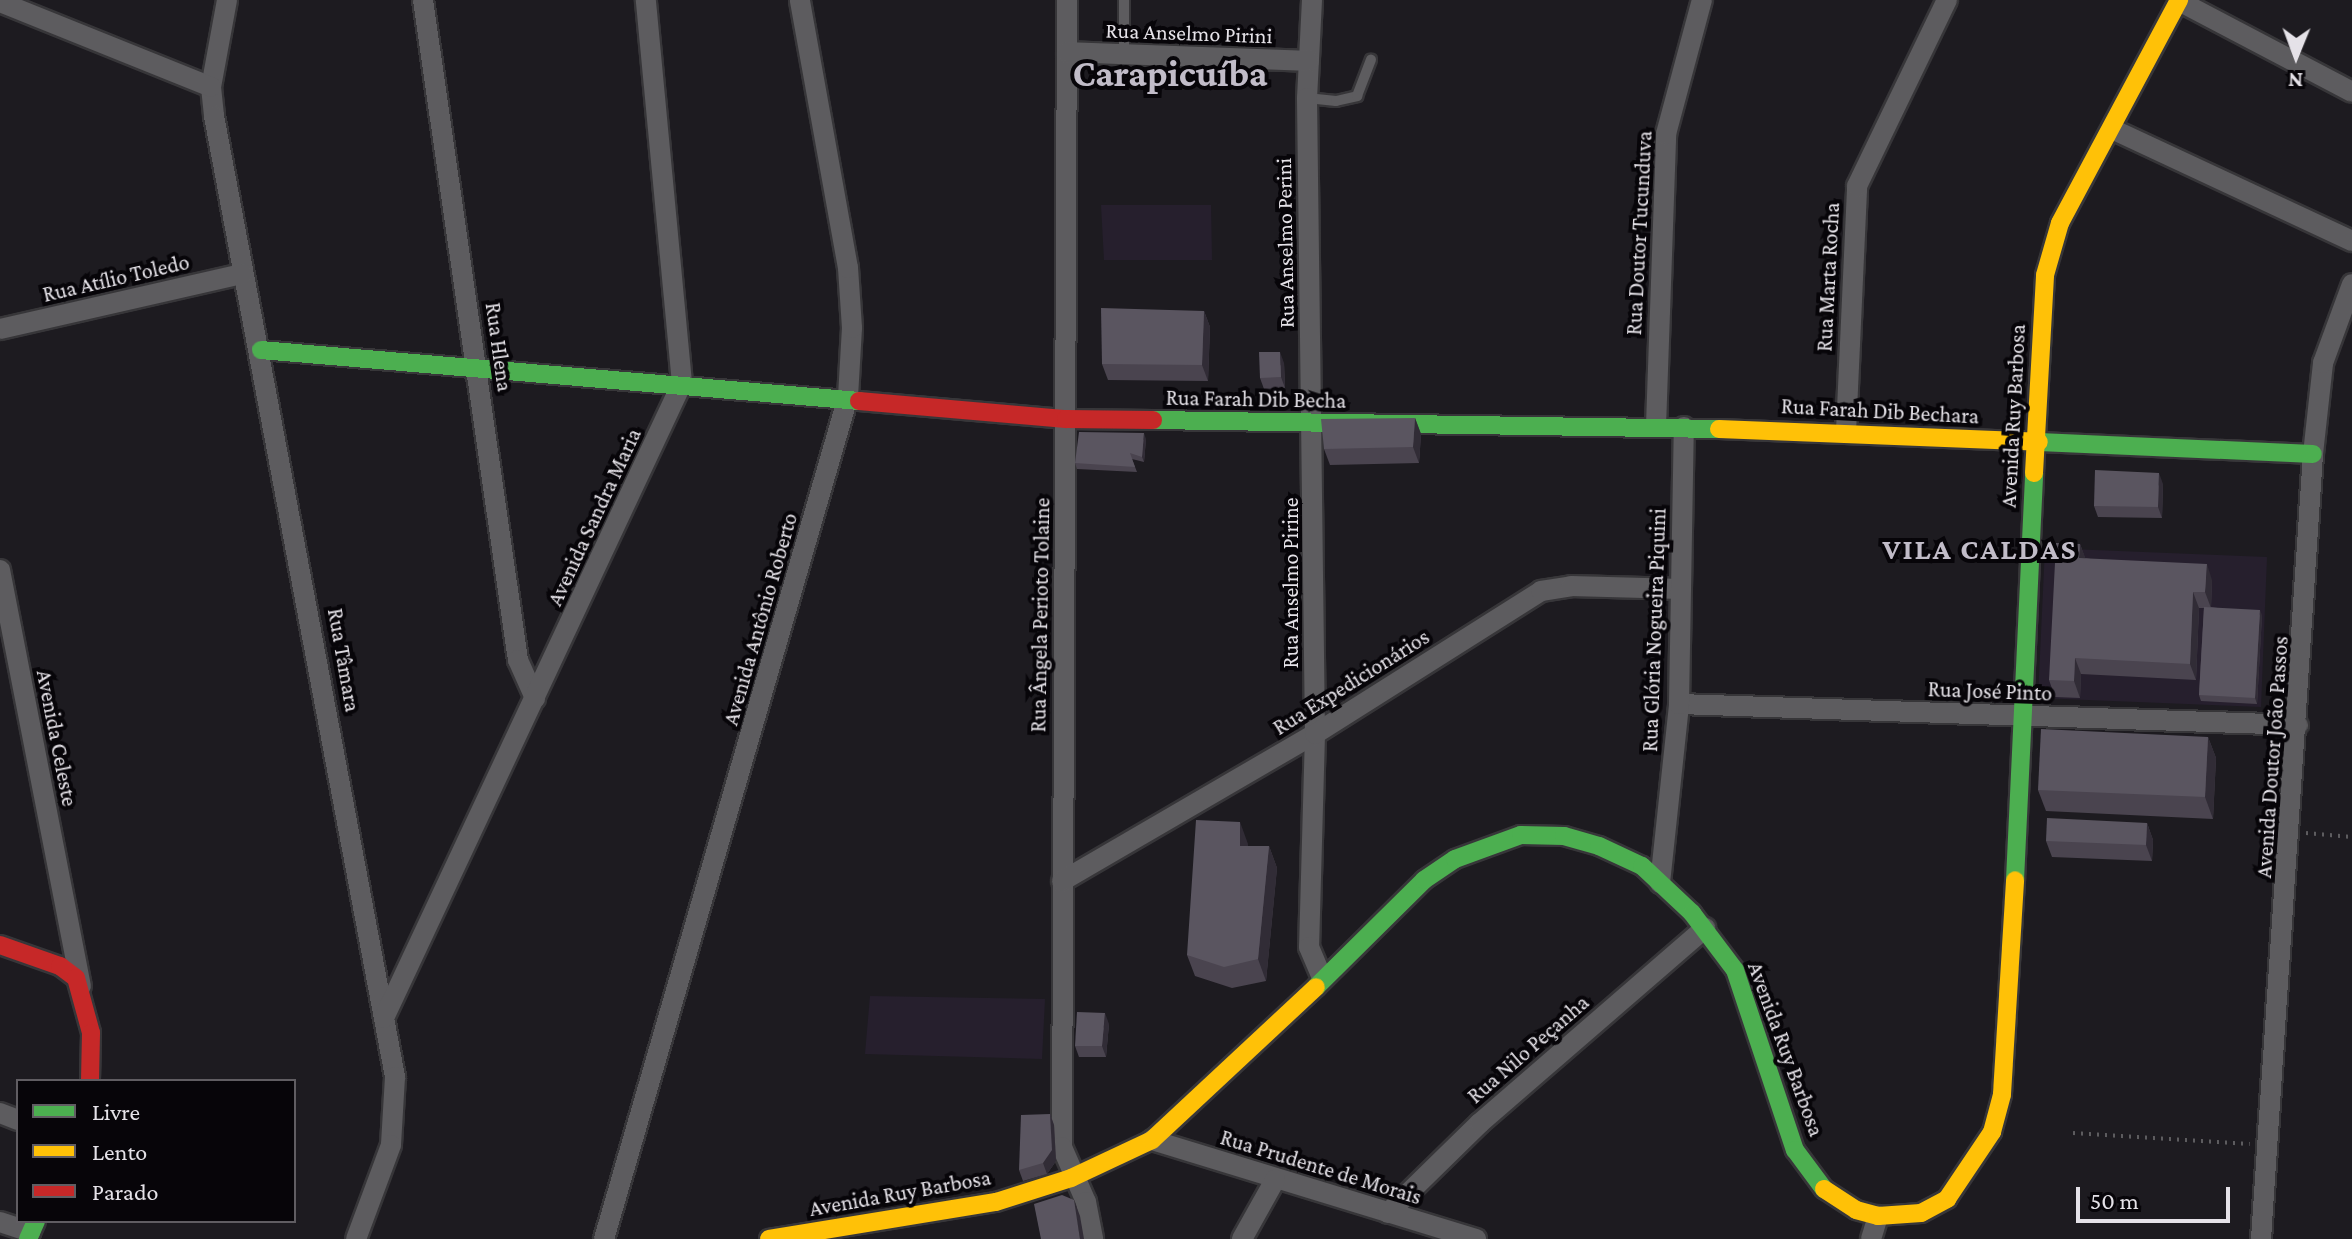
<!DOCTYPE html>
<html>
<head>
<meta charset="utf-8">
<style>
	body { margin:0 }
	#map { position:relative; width:2352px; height:1239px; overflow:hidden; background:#1d1b20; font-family:"Crimson Pro",serif }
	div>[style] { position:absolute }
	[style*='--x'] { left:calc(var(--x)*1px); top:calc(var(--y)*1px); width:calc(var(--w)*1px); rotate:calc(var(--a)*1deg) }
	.built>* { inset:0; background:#261f2d }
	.path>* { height:4px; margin-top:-2px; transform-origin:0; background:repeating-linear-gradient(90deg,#5d5c5f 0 2px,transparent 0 8px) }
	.roads { filter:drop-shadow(2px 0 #373639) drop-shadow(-2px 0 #373639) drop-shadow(0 2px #373639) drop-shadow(0 -2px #373639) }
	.lane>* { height:10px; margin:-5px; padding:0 5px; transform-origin:5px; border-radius:5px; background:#5d5c5f }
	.street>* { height:20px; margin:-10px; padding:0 10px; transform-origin:10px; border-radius:10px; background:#5d5c5f }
	.fast>* { height:18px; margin:-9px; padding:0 9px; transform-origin:9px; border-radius:9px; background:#4caf50 }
	.slow>* { height:18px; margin:-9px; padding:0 9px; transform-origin:9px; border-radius:9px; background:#ffc107 }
	.jam>* { height:18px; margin:-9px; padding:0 9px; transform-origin:9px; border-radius:9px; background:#c62828 }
	.wall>* { inset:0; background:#4a444f }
	.shaded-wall>* { inset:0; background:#312c36 }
	.building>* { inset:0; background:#5a5560 }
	span { translate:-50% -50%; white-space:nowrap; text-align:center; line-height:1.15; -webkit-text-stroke:8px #070509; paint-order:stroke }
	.street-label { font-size:22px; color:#e5e2e8 }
	.district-label { font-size:30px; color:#c1bcc8; font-weight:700; letter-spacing:2px }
	.town-label { font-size:38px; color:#c1bcc8; font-weight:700 }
	.legend { position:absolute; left:16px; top:1079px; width:280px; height:144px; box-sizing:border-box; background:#070509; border:2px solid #605d62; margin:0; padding:10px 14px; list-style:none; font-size:24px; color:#e5e2e8 }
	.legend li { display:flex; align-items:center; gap:16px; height:40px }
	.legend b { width:40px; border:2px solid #605d62 }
	.north { position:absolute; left:2256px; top:16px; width:80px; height:80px; -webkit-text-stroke:6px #070509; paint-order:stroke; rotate:181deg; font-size:22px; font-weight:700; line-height:32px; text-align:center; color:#e5e2e8 }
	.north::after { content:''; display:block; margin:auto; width:28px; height:36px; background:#e5e2e8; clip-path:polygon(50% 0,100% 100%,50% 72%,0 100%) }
	.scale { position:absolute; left:2076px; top:1187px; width:154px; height:36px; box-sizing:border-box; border:4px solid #e5e2e8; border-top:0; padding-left:10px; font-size:24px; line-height:28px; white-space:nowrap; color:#e5e2e8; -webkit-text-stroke:6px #070509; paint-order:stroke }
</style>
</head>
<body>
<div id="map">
	<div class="built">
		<div style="clip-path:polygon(1101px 205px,1211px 205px,1212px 260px,1104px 260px)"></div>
		<div style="clip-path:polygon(2045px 548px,2267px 557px,2261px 707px,2038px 698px)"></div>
		<div style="clip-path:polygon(870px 996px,1045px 999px,1042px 1059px,865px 1054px)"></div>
	</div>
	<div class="path">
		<div style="--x:2306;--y:833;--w:46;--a:5"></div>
		<div style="--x:2073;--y:1133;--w:177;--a:3.6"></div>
	</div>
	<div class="roads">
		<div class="lane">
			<div style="--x:1124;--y:54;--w:54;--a:-90"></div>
			<div style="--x:1307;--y:98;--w:29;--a:6"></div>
			<div style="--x:1336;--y:101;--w:22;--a:-13"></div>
			<div style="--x:1357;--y:96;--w:39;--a:-69"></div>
		</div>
		<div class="street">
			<div style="--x:227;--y:0;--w:88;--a:100.4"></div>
			<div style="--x:211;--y:87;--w:29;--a:84"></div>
			<div style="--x:214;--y:116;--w:978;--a:79.33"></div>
			<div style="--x:395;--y:1077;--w:68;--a:93.4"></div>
			<div style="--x:391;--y:1145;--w:100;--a:110.4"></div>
			<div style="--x:423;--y:0;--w:667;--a:81.81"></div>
			<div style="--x:518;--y:660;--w:42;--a:65.9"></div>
			<div style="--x:1067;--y:0;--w:1147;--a:90.25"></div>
			<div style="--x:1062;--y:1147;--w:60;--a:66.4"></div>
			<div style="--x:1086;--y:1202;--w:38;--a:79"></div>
			<div style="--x:1312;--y:0;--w:98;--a:92.9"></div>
			<div style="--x:1307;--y:98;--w:636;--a:89.28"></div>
			<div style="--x:1315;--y:734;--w:213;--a:91.6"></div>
			<div style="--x:1309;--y:947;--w:34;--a:67"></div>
			<div style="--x:2179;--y:1;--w:195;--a:27.7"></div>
			<div style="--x:0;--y:2;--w:227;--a:21.9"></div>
			<div style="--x:1067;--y:52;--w:242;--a:2.1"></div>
			<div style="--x:2114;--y:130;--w:263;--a:25"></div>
			<div style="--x:0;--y:329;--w:249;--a:-12.8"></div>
			<div style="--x:1656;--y:426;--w:292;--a:-88"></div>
			<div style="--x:1666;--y:134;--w:139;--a:-75"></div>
			<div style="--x:1846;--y:432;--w:246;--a:-87.4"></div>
			<div style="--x:1857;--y:186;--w:207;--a:-64.2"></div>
			<div style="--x:0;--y:570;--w:424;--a:79"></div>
			<div style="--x:1679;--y:704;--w:619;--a:1.94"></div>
			<div style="--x:1062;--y:881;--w:293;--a:-30.2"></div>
			<div style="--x:1315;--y:734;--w:267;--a:-32.3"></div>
			<div style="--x:1541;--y:591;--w:30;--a:-9"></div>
			<div style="--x:1571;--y:586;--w:110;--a:1.6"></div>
			<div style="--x:1660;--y:883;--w:180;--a:-83.9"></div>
			<div style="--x:1679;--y:704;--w:277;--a:-89"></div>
			<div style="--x:384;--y:1018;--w:701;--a:-64.86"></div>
			<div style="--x:682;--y:383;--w:385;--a:-95.4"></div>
			<div style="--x:0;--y:1113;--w:19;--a:21"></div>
			<div style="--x:1152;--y:1140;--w:339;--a:17"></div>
			<div style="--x:1388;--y:1213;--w:129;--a:-44.4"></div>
			<div style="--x:1480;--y:1123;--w:298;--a:-40.9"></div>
			<div style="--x:0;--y:1222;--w:32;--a:18"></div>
			<div style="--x:604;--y:1239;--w:877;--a:-73.84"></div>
			<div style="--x:848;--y:397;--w:69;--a:-86.7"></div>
			<div style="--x:852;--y:328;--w:60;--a:-93.8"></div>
			<div style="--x:848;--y:268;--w:272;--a:-100.2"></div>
			<div style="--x:1242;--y:1239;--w:68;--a:-60.8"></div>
			<div style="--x:1871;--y:1239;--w:24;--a:-73"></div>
			<div style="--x:2261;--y:1239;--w:787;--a:-86.21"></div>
			<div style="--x:2313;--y:454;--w:92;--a:-83.7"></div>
			<div style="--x:2323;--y:363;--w:84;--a:-69.8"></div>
		</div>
		<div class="fast">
			<div style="--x:261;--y:350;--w:600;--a:4.87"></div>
			<div style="--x:1153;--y:420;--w:566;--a:0.91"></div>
			<div style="--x:2039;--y:442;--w:274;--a:2.5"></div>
			<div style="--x:2015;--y:880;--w:407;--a:-87.3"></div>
			<div style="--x:1316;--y:987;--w:152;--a:-44.7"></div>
			<div style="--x:1424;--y:880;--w:37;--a:-34"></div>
			<div style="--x:1455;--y:859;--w:70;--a:-20"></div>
			<div style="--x:1521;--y:835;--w:43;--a:1.3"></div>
			<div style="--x:1564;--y:836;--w:36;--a:16"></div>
			<div style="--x:1599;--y:846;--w:47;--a:24.9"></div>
			<div style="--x:1642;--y:866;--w:69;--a:43.2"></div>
			<div style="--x:1692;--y:913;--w:71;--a:53"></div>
			<div style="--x:1735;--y:970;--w:190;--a:71.6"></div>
			<div style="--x:1795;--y:1150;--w:49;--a:53.4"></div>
			<div style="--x:28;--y:1239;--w:20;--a:-66"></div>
		</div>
		<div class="slow">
			<div style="--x:1719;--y:429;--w:320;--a:2.3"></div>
			<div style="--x:2034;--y:473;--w:198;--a:-86.8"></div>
			<div style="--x:2045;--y:275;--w:54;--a:-73.9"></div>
			<div style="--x:2060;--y:223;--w:253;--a:-61.9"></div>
			<div style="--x:1824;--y:1189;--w:38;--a:33"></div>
			<div style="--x:1856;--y:1210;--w:23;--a:15"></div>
			<div style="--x:1878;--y:1216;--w:43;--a:-4"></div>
			<div style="--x:1921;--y:1213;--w:30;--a:-28"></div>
			<div style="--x:1947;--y:1199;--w:81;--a:-56.1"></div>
			<div style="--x:1992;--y:1132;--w:39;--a:-75"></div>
			<div style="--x:2002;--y:1094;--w:214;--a:-86.5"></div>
			<div style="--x:769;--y:1239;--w:230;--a:-9.3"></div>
			<div style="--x:996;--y:1202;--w:79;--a:-17.7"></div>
			<div style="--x:1071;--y:1178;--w:89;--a:-25.1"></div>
			<div style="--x:1152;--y:1140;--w:224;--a:-43"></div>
		</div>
		<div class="jam">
			<div style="--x:859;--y:401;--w:208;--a:5"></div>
			<div style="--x:1066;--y:419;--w:87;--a:0.7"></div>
			<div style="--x:0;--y:945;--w:64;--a:19.3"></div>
			<div style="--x:60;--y:966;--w:20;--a:37"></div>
			<div style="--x:76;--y:978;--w:57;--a:74.7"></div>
			<div style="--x:91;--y:1033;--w:48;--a:91.2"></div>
		</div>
	</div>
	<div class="wall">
		<div style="clip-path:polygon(1204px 311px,1210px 327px,1208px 381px,1108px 380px,1102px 364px)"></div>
		<div style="clip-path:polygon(1284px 363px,1285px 388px,1264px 389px,1260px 378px)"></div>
		<div style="clip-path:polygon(1415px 418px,1421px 434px,1419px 463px,1330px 465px,1324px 449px)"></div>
		<div style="clip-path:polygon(1146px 439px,1144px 462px,1132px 459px,1137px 472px,1077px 469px,1075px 463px)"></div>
		<div style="clip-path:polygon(2163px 484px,2162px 518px,2098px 517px,2094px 506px)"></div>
		<div style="clip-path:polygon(2080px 544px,2085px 558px,2212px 580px,2211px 607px,2262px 615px,2257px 704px,2201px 701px,2199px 695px,2204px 608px,2199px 608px,2196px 680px,2081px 674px,2080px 698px,2055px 697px,2049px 680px)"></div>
		<div style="clip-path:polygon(2208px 737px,2216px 758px,2213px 819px,2046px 811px,2038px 790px)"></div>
		<div style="clip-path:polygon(2147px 823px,2153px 840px,2152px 861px,2052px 857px,2046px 841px)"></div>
		<div style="clip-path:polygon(1248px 844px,1248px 846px,1269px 846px,1277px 868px,1266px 981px,1232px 988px,1195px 976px,1187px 955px)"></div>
		<div style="clip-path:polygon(1109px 1024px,1106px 1057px,1079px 1057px,1075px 1046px)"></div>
		<div style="clip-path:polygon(1050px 1114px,1054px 1125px,1056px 1161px,1047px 1174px,1023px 1181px,1019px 1170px)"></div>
	</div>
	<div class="shaded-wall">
		<div style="clip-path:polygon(1204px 311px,1210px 327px,1208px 381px,1202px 365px)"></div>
		<div style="clip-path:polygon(1280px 352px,1284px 363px,1285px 388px,1281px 377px)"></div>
		<div style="clip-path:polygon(1415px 418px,1421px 434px,1419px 463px,1413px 447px)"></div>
		<div style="clip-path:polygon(1144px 433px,1146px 439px,1144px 462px,1142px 457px)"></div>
		<div style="clip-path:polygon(2159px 473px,2163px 484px,2162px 518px,2158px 507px)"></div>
		<div style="clip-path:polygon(2080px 544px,2086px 560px,2079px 558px)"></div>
		<div style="clip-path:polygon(2207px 564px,2212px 580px,2211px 608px,2205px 592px)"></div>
		<div style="clip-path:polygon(2193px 592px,2199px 608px,2196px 680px,2190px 664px)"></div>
		<div style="clip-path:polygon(2260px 610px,2262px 615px,2257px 704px,2255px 698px)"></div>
		<div style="clip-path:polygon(2075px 658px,2081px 674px,2080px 698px,2074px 681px)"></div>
		<div style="clip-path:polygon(2208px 737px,2216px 758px,2213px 819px,2205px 797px)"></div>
		<div style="clip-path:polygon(1240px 822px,1248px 844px,1247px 868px,1240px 846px)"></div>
		<div style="clip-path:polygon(2147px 823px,2153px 840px,2152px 861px,2146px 845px)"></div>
		<div style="clip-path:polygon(1269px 846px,1277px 868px,1266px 981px,1258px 959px)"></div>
		<div style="clip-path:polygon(1105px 1013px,1109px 1024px,1106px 1057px,1102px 1046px)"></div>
		<div style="clip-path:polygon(1050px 1114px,1054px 1125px,1056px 1161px,1047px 1174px,1043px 1163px)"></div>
		<div style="clip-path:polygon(1074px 1200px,1080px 1216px,1084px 1239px,1080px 1239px)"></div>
	</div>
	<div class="building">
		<div style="clip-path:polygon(1101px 308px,1204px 311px,1202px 365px,1102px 364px)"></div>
		<div style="clip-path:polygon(1259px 352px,1280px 352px,1281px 377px,1260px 378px)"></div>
		<div style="clip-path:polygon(1415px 418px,1413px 447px,1324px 449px,1321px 419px)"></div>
		<div style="clip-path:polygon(1079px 432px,1144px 433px,1142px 457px,1130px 453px,1135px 467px,1075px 463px)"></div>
		<div style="clip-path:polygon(2095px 470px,2159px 473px,2158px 507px,2094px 506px)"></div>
		<div style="clip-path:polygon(2056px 543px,2080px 544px,2079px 558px,2207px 564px,2205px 592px,2193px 592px,2190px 664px,2075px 658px,2074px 681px,2049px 680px)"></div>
		<div style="clip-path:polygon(2204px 607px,2260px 610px,2255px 698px,2199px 695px)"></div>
		<div style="clip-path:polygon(2041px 729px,2208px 737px,2205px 797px,2038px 790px)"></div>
		<div style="clip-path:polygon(2047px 818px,2147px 823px,2146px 845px,2046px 841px)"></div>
		<div style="clip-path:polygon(1196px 820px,1240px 822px,1240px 846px,1269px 846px,1258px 959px,1224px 967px,1187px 955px)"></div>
		<div style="clip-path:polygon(1077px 1012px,1105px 1013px,1102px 1046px,1075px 1046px)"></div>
		<div style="clip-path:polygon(1050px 1114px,1052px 1150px,1043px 1163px,1019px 1170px,1021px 1115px)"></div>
		<div style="clip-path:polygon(1062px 1195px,1074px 1200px,1080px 1239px,1041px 1239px,1034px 1204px)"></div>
	</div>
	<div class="street-label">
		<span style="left:1189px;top:33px;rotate:2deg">Rua Anselmo Pirini</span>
		<span style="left:1639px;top:233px;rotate:-87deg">Rua Doutor Tucunduva</span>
		<span style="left:1285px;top:243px;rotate:-91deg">Rua Anselmo Perini</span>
		<span style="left:1828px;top:277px;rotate:-87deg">Rua Marta Rocha</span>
		<span style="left:116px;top:278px;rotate:-13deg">Rua Atílio Toledo</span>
		<span style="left:499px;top:347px;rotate:82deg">Rua Hlena</span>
		<span style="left:1256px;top:399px;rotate:1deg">Rua Farah Dib Becha</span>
		<span style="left:1880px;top:411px;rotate:3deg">Rua Farah Dib Bechara</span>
		<span style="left:2013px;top:416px;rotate:-87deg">Avenida Ruy Barbosa</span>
		<span style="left:594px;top:517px;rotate:-65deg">Avenida Sandra Maria</span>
		<span style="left:1291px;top:583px;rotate:-90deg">Rua Anselmo Pirine</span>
		<span style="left:1040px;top:615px;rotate:-89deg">Rua Ângela Perioto Tolaine</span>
		<span style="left:760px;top:619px;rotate:-74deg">Avenida Antônio Roberto</span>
		<span style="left:1654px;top:630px;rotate:-88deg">Rua Glória Nogueira Piquini</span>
		<span style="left:344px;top:660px;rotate:80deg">Rua Tâmara</span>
		<span style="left:1351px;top:682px;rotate:-32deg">Rua Expedicionários</span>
		<span style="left:1990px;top:691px;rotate:2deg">Rua José Pinto</span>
		<span style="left:57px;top:738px;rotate:79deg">Avenida Celeste</span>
		<span style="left:2272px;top:757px;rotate:-86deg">Avenida Doutor João Passos</span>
		<span style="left:1528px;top:1049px;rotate:-41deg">Rua Nilo Peçanha</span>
		<span style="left:1786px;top:1049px;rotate:70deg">Avenida Ruy Barbosa</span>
		<span style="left:1321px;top:1167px;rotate:17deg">Rua Prudente de Morais</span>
		<span style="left:900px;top:1193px;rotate:-10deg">Avenida Ruy Barbosa</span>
	</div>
	<div class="district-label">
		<span style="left:1980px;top:549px">VILA CALDAS</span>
	</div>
	<div class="town-label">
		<span style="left:1170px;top:74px">Carapicuíba</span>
	</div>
	<ul class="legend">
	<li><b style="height:10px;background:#4caf50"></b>Livre</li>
	<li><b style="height:10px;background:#ffc107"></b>Lento</li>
	<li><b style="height:10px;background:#c62828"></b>Parado</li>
	</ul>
	<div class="north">N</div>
	<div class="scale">50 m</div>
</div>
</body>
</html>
